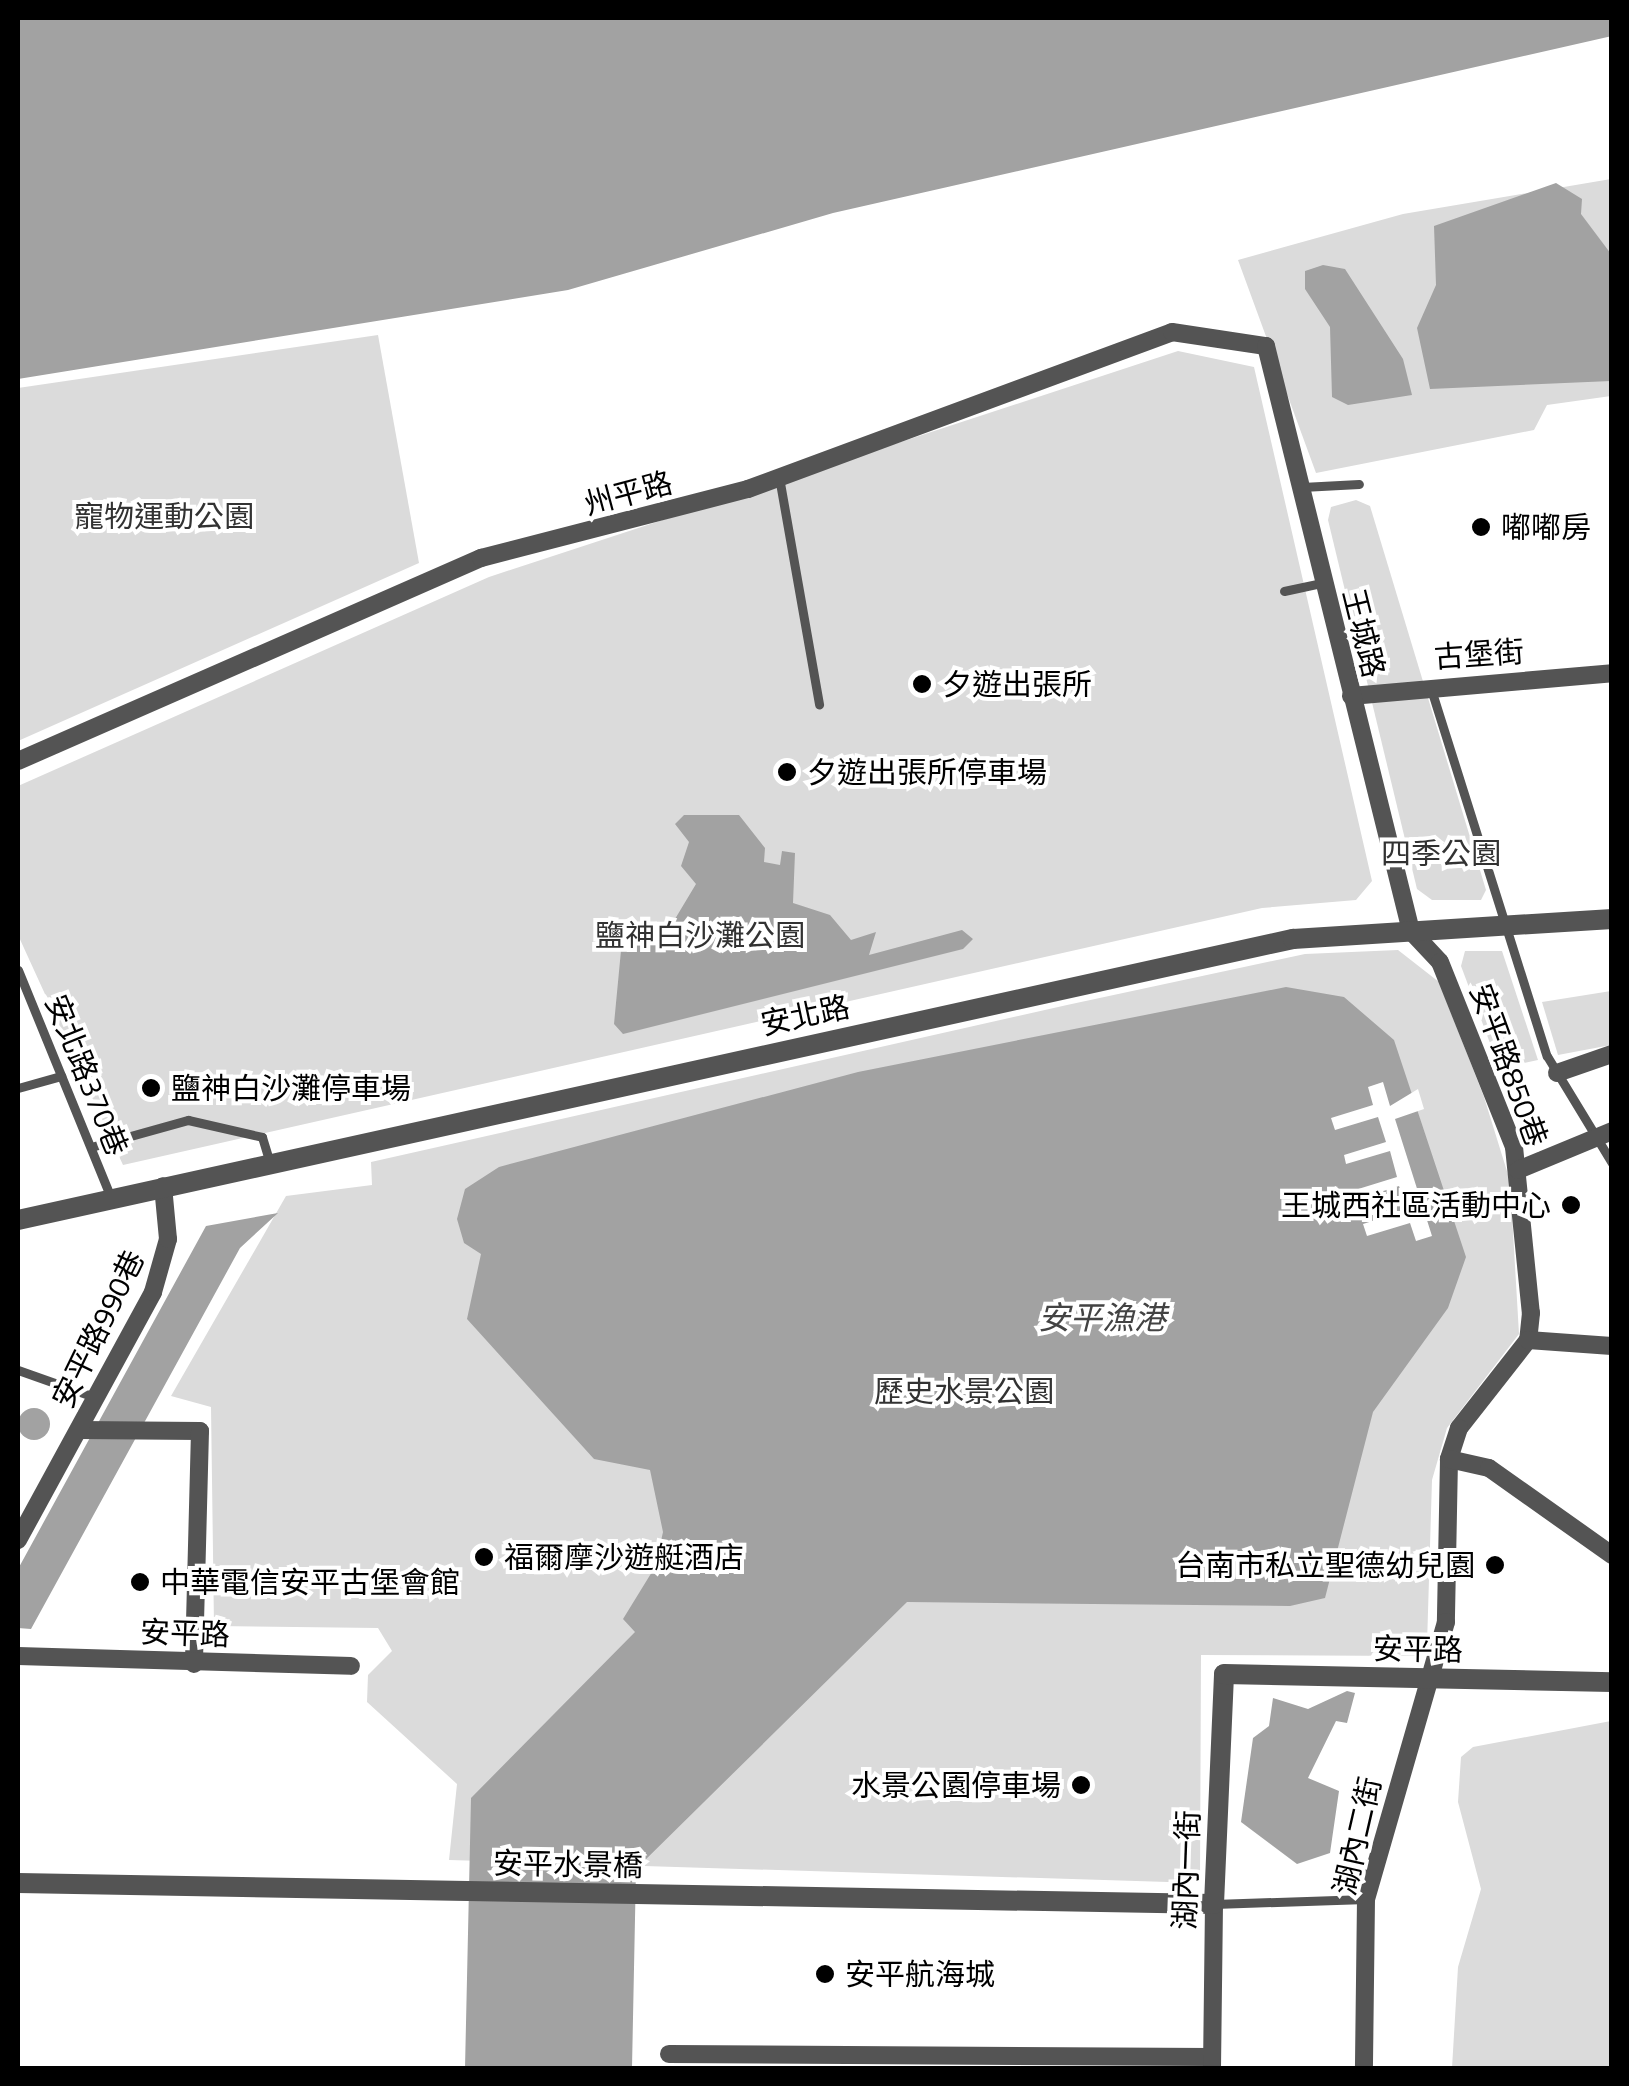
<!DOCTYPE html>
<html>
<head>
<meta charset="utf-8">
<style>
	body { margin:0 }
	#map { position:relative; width:1629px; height:2086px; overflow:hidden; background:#fff; font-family:"Titillium Web","Noto Sans TC",sans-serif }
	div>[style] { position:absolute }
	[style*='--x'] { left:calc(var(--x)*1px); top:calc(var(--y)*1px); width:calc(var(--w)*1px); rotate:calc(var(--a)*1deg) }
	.green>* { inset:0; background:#dbdbdb }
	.water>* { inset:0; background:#a2a2a2 }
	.round { border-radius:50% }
	.pier>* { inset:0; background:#fff }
	.service>* { height:9px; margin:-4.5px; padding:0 4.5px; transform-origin:4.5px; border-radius:4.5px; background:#545454 }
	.minor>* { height:18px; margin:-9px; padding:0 9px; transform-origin:9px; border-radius:9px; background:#545454 }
	.tertiary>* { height:20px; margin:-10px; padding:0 10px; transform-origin:10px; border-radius:10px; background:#545454 }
	.dots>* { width:28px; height:28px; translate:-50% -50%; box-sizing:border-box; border:5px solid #fff; border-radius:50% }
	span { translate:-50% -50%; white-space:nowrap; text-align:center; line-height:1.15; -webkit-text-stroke:8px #fff; paint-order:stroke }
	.street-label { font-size:30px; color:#000 }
	.park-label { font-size:30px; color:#323232 }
	.poi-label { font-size:30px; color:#000 }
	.left { translate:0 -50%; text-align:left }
	.right { translate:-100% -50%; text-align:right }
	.water-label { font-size:32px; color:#434343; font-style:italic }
	.frame { position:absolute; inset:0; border:20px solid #000; pointer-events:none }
</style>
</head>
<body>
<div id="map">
	<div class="green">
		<div style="clip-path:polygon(1611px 179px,1611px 396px,1547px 405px,1534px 430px,1316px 473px,1238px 260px,1403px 214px)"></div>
		<div style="clip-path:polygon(378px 335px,419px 563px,18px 741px,18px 388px)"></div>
		<div style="clip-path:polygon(1178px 351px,1254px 367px,1372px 881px,1356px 900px,1262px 908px,123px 1165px,18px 935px,18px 786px,489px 577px)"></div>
		<div style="clip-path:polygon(1356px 500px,1370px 506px,1486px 890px,1481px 900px,1432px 900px,1417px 889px,1328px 520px,1331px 507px)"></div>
		<div style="clip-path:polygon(1398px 950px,1439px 982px,1484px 1097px,1510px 1181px,1519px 1334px,1447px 1428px,1432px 1480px,1427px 1645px,1414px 1656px,1201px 1655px,1200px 1883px,449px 1860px,457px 1784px,367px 1702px,368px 1675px,392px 1651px,378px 1628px,214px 1626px,211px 1407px,171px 1396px,286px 1196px,372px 1185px,371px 1162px,1067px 1005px,1305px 954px)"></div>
		<div style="clip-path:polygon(1465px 951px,1502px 951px,1538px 1060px,1504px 1067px,1496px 1059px,1461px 966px)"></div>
		<div style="clip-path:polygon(1611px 991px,1611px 1045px,1558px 1055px,1542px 1002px)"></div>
		<div style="clip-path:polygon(1611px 1721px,1611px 2068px,1452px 2068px,1458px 1967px,1481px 1889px,1458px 1802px,1461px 1757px,1473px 1747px)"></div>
	</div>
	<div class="water">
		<div style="clip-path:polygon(18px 18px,1611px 18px,1612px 36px,833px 213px,568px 290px,18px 379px)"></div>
		<div style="clip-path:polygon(1556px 183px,1582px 199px,1581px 214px,1611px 254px,1611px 381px,1430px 389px,1417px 328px,1436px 285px,1434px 226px)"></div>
		<div style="clip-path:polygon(1323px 265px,1345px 269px,1403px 359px,1412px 395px,1348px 405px,1332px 397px,1330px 327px,1305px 289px,1305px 271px)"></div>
		<div style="clip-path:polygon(684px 815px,739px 815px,765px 848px,764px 862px,780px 865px,782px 851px,795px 853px,793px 903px,830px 915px,851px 940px,876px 932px,869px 955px,962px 930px,973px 939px,963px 949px,623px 1034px,614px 1024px,622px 940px,669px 929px,696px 884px,681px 866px,689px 842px,675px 824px)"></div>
		<div style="clip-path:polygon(1286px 987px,1344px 997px,1394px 1040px,1466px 1257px,1448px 1308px,1373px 1412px,1325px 1598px,1290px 1606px,907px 1602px,636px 1869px,632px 2068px,465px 2068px,471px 1798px,635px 1632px,623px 1619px,655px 1567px,663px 1532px,650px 1470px,594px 1459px,467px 1319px,481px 1254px,464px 1243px,457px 1219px,465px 1189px,499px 1167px,858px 1072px)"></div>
		<div style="clip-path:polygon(278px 1213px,240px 1248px,31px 1629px,18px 1628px,18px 1569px,206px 1226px)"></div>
		<div class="round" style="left:18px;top:1408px;width:32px;height:32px"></div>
		<div style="clip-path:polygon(1347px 1691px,1355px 1693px,1347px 1723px,1336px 1721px,1308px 1778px,1339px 1791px,1330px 1853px,1297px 1864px,1241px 1822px,1253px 1738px,1269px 1726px,1273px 1698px,1308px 1709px)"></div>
	</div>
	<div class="pier">
		<div style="clip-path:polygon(1383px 1082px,1390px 1106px,1418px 1089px,1424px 1109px,1395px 1119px,1432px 1236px,1416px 1241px,1410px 1223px,1367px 1236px,1363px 1224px,1407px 1210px,1399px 1186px,1358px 1199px,1355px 1190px,1397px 1177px,1390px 1151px,1346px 1164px,1344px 1155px,1386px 1142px,1378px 1117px,1335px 1130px,1331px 1118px,1373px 1105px,1368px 1087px)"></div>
	</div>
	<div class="service">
		<div style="--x:779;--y:477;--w:231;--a:80"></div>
		<div style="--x:1302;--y:487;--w:57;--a:-3"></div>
		<div style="--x:1284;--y:591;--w:40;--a:-12"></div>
		<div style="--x:1430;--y:686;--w:388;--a:72.5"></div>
		<div style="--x:1547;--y:1056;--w:125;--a:58.7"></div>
		<div style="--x:18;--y:970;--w:246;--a:67.8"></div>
		<div style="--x:18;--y:1088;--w:45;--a:-15.6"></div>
		<div style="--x:91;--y:1147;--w:101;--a:-15.6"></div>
		<div style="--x:188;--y:1120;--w:76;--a:12.9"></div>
		<div style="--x:262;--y:1137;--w:27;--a:73"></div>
		<div style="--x:18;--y:1370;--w:84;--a:19.5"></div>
		<div style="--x:1214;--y:1904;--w:152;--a:-1.9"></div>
	</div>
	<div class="minor">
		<div style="--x:1351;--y:696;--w:262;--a:-5"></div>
		<div style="--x:18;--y:761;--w:506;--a:-23.67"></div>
		<div style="--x:481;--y:558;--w:276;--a:-14.5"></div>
		<div style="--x:748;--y:489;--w:452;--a:-20.3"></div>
		<div style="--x:1172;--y:332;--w:95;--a:8.5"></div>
		<div style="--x:1266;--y:346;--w:603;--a:76.08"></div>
		<div style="--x:1411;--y:931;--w:42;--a:46.9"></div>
		<div style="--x:1440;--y:962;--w:199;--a:68.2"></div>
		<div style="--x:1514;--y:1147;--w:167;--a:84.2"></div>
		<div style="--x:1531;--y:1313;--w:27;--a:96"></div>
		<div style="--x:1528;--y:1340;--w:112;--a:128.1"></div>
		<div style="--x:1459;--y:1428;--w:33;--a:108"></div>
		<div style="--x:1449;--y:1459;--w:163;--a:91.1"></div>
		<div style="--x:1446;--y:1622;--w:288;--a:106.1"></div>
		<div style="--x:1366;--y:1899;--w:169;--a:90.7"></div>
		<div style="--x:1557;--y:1073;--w:58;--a:-19.1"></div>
		<div style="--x:1518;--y:1170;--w:102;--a:-22.5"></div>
		<div style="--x:1528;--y:1340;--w:84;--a:4.1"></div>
		<div style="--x:80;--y:1430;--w:120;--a:0.5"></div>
		<div style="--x:200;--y:1431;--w:233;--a:91.5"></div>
		<div style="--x:1449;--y:1459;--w:41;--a:12.7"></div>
		<div style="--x:1489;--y:1468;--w:151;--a:35.3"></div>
		<div style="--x:18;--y:1540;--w:282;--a:-61.4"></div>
		<div style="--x:153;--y:1292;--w:55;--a:-74.2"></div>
		<div style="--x:168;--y:1239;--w:53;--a:-95.4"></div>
		<div style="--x:18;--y:1656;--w:333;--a:1.7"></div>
		<div style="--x:669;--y:2054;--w:543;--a:0.32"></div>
		<div style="--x:1212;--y:2068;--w:164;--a:-89.3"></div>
	</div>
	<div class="tertiary">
		<div style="--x:18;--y:1220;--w:1306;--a:-12.43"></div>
		<div style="--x:1293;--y:939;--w:320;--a:-3.6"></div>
		<div style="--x:18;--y:1883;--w:1196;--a:1.01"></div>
		<div style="--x:1214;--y:1904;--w:230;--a:-87.5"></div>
		<div style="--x:1224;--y:1674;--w:388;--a:1.2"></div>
	</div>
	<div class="dots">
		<div style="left:1481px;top:527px;background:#000"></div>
		<div style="left:922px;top:684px;background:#000"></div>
		<div style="left:787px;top:772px;background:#000"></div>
		<div style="left:151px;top:1088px;background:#000"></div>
		<div style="left:1571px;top:1205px;background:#000"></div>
		<div style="left:484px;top:1557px;background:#000"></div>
		<div style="left:1495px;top:1565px;background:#000"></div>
		<div style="left:140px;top:1582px;background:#000"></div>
		<div style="left:1081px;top:1785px;background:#000"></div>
		<div style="left:825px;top:1974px;background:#000"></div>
	</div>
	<div class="street-label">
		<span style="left:628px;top:493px;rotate:-15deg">州平路</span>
		<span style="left:1364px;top:633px;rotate:76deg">王城路</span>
		<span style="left:1479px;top:654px;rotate:-4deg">古堡街</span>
		<span style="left:805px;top:1015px;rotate:-12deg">安北路</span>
		<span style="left:1509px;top:1065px;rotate:70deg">安平路850巷</span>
		<span style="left:87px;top:1075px;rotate:68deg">安北路370巷</span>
		<span style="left:98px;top:1329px;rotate:-64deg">安平路990巷</span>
		<span style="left:185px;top:1633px;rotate:2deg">安平路</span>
		<span style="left:1418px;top:1649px;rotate:1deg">安平路</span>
		<span style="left:1357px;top:1836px;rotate:-77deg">湖內二街</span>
		<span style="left:568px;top:1864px;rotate:1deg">安平水景橋</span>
		<span style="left:1186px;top:1870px;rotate:-88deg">湖內一街</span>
	</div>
	<div class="park-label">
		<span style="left:164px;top:516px">寵物運動公園</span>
		<span style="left:1441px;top:853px">四季公園</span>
		<span style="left:700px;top:935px">鹽神白沙灘公園</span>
		<span style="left:964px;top:1391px">歷史水景公園</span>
	</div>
	<div class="poi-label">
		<span class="left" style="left:1501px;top:527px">嘟嘟房</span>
		<span class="left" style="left:942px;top:684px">夕遊出張所</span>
		<span class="left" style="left:807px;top:772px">夕遊出張所停車場</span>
		<span class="left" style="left:171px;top:1088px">鹽神白沙灘停車場</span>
		<span class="right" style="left:1551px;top:1205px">王城西社區活動中心</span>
		<span class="left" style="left:504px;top:1557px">福爾摩沙遊艇酒店</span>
		<span class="right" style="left:1475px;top:1565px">台南市私立聖德幼兒園</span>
		<span class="left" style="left:160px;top:1582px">中華電信安平古堡會館</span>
		<span class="right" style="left:1061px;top:1785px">水景公園停車場</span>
		<span class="left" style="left:845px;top:1974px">安平航海城</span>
	</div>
	<div class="water-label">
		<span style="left:1102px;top:1317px">安平漁港</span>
	</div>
	<div class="frame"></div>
</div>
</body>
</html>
